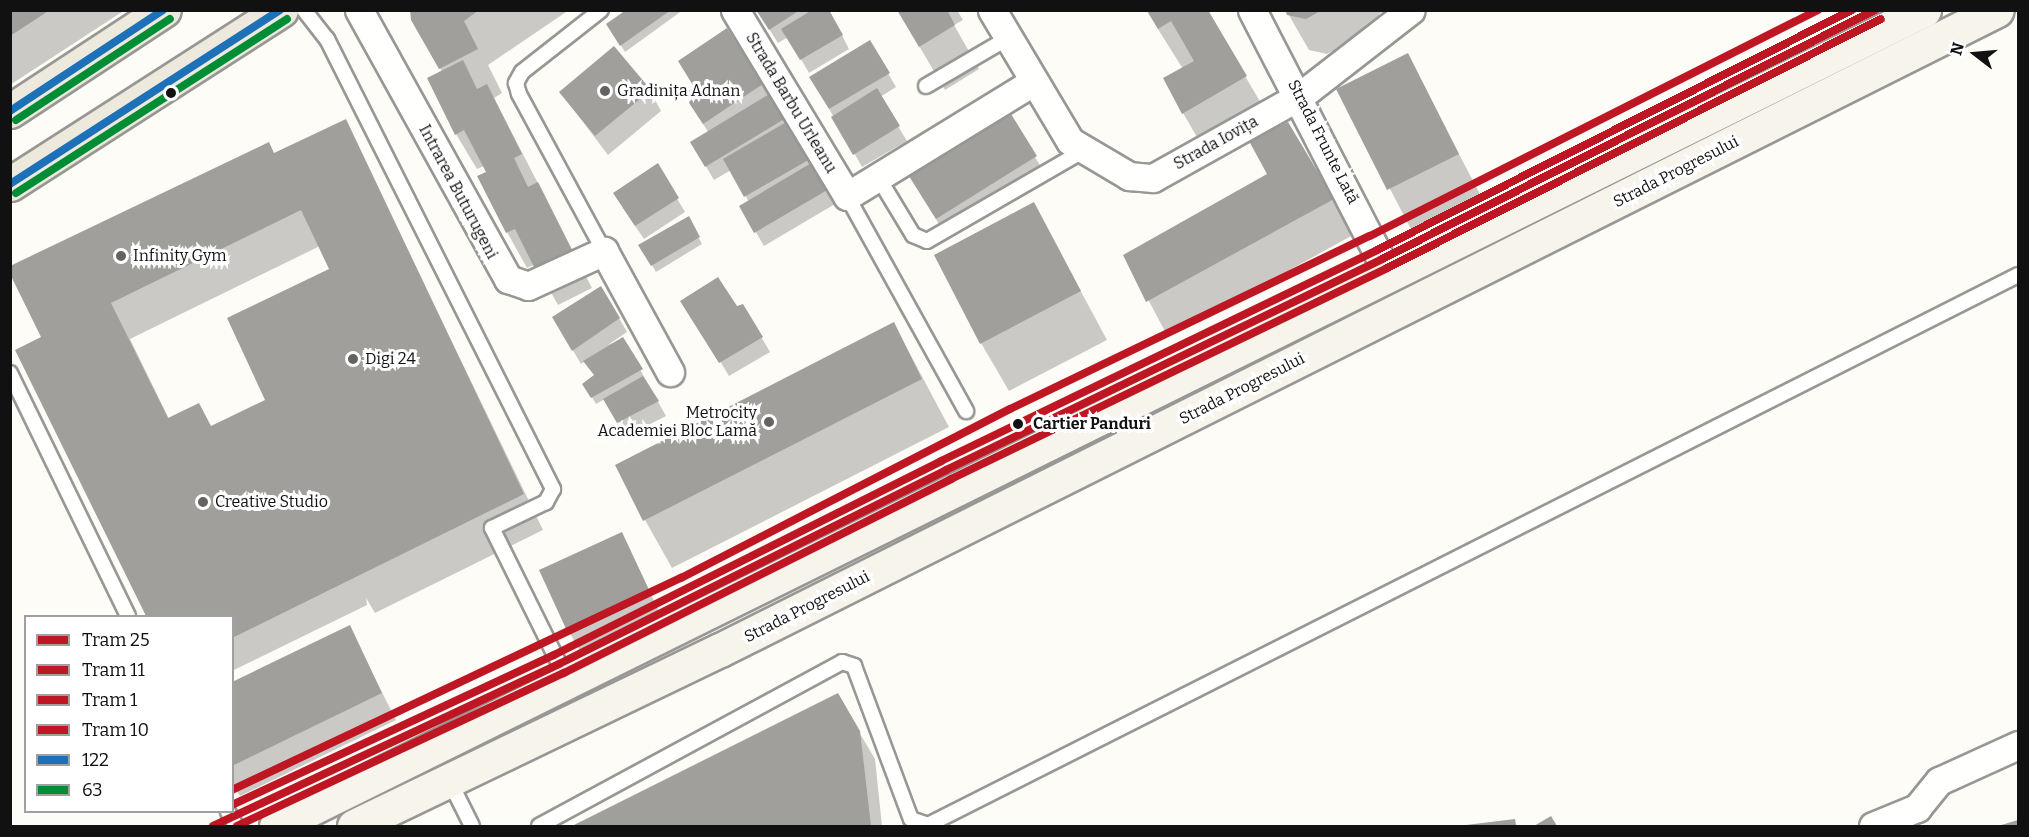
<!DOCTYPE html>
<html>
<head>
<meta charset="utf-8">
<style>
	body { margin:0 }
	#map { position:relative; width:2029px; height:837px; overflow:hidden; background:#fdfcf7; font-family:Bitter,serif }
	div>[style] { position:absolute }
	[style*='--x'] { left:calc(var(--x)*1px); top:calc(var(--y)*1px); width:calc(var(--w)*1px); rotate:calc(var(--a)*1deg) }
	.shadow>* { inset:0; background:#0003 }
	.building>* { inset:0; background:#a19f9c }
	.roads { filter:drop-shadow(2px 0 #979795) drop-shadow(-2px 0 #979795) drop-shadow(0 2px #979795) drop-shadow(0 -2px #979795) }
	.lane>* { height:14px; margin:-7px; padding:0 7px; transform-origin:7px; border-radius:7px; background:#fffffe }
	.street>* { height:27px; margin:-13.5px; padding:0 13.5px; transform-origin:13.5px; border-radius:13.5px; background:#fffffe }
	.secondary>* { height:33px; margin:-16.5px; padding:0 16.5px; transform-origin:16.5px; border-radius:16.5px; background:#f6f4eb }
	.primary>* { height:33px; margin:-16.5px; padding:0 16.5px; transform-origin:16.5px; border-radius:16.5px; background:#ede9dc }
	.bus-1>* { height:8px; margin:-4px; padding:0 4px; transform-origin:4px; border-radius:4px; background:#1d71b8 }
	.bus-2>* { height:8px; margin:-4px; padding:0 4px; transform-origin:4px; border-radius:4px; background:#008d36 }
	.tram-1>* { height:8px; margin:-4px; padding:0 4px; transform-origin:4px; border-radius:4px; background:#be1622 }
	.tram-2>* { height:8px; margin:-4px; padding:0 4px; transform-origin:4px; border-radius:4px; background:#be1622 }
	.tram-3>* { height:8px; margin:-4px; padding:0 4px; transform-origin:4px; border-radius:4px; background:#be1622 }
	.tram-4>* { height:8px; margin:-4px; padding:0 4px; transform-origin:4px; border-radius:4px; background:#be1622 }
	.dots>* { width:16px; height:16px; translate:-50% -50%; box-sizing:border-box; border:3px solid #fff; border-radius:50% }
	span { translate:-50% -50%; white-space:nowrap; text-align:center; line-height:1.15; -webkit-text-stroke:6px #fff; paint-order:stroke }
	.poi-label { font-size:16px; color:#111 }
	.left { translate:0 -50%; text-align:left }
	.right { translate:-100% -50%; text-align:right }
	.street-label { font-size:16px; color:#111 }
	.stop-label { font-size:16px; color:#111; font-weight:700 }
	.frame { position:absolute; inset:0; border:12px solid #111; pointer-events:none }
	.legend { position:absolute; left:24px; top:615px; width:210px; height:198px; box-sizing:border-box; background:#fff; border:2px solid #a0a0a0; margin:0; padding:8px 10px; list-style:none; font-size:18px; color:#111 }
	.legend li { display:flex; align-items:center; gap:12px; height:30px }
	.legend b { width:30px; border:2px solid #a0a0a0 }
	.north { position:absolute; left:1945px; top:24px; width:60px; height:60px; -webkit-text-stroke:4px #fff; paint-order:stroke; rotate:286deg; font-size:16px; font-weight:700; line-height:24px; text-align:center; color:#111 }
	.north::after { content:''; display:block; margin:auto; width:21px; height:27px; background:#111; clip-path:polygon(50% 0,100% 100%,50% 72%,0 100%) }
</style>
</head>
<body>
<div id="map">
	<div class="shadow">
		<div style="clip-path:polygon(10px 10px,125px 10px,10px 85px)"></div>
		<div style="clip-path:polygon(414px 10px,569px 10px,488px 65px,502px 93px,494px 98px,592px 288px,558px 305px,535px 264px,527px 268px,507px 232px,484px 166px,477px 169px,456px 134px,442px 72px,413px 19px)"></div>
		<div style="clip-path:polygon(628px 10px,683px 10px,625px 52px,608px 25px)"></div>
		<div style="clip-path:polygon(757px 10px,829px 10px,849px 49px,809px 73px,788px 37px,778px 43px)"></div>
		<div style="clip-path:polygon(898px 10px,957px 10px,963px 20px,954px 25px,979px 69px,945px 90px)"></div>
		<div style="clip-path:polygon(1146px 10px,1206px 10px,1271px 120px,1208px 156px,1183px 113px,1183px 69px)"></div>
		<div style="clip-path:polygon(1286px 10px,1384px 10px,1379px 14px,1378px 27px,1327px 54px,1309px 50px)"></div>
		<div style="clip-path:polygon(726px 30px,771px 95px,835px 204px,764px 246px,741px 207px,749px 202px,731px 170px,714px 180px,692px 143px,709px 133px,697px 115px,695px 88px)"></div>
		<div style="clip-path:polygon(870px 42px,896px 87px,880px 97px,907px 141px,862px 167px,811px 77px)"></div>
		<div style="clip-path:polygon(1407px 55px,1482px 198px,1413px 233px,1338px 89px)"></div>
		<div style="clip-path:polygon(650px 91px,661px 111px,608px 155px,561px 93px)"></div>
		<div style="clip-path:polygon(evenodd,345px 121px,543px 530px,375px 613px,366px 598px,367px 605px,232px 671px,232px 616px,148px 616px,17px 351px,43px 338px,274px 155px,345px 121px,320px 246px,331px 270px,279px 422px,211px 428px,169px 419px,130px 339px,320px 246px)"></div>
		<div style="clip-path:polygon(1035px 157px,1047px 177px,948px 239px,920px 193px)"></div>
		<div style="clip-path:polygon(658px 166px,685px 212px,644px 239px,623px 208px)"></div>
		<div style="clip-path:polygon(1332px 200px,1353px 235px,1168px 337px,1125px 256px)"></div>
		<div style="clip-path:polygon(1034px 204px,1107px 340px,1009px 391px,981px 343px)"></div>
		<div style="clip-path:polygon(688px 218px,702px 244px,656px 272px,640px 245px)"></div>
		<div style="clip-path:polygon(743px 306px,770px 352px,729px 376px,706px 338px)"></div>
		<div style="clip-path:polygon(554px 318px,619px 318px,627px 332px,608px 345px,623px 339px,666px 416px,627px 436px,605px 399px,596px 404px,584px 384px,596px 376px,585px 361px,581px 364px)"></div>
		<div style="clip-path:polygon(894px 324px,949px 427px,672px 568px,645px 520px)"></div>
		<div style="clip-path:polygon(621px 534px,660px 613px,580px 651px,568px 630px)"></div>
		<div style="clip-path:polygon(349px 627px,396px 720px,240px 796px,232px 783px,232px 683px)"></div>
		<div style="clip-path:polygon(837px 695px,875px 759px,882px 826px,575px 826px)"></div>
		<div style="clip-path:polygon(1514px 821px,1517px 826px,1467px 826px)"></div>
	</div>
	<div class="building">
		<div style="clip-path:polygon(10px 10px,50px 10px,10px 36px)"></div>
		<div style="clip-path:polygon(410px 10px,479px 10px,464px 21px,478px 49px,439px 69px,411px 20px)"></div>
		<div style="clip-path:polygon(626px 10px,671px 10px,620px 46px,606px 24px)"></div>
		<div style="clip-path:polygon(756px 10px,800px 10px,769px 30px)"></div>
		<div style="clip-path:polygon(812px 10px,829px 10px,843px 35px,800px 60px,781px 29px)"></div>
		<div style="clip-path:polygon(897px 10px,947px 10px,955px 25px,919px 47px)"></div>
		<div style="clip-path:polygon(1147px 10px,1208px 10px,1247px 76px,1182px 114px,1163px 78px,1194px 61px,1171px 21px,1158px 29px)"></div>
		<div style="clip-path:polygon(1285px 10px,1322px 10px,1306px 19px,1287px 15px)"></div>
		<div style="clip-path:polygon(727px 28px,763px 84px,703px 124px,683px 94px,694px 87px,678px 61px)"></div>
		<div style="clip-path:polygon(870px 40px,890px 73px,829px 109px,809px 77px)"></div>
		<div style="clip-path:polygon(614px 46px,651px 90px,595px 136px,559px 92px)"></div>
		<div style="clip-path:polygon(1408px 53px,1459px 154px,1387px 190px,1336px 89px)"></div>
		<div style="clip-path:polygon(463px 60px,477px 89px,487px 84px,522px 154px,514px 158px,528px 187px,538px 182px,573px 252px,536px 271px,515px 229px,506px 233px,477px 176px,486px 172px,464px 130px,455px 135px,427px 78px)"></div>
		<div style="clip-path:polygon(877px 88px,900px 126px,853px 155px,831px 117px)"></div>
		<div style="clip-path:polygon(771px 93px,786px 118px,705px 167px,690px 142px)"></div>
		<div style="clip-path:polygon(1008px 109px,1037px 156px,936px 219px,907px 173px)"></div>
		<div style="clip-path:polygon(evenodd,346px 119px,524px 494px,232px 638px,232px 616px,146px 616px,15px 350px,41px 337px,10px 274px,10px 266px,269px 142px,274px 153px,346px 119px,301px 210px,329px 269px,227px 318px,265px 400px,211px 426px,199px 403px,168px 418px,111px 303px,301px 210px)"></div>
		<div style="clip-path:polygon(788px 121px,810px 159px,744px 197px,723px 159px)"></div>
		<div style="clip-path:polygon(1288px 122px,1334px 199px,1146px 302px,1123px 255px,1267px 174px,1249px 141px)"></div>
		<div style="clip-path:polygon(813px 162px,829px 189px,754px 233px,739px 206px)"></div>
		<div style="clip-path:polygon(658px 163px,679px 198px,635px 226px,613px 193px)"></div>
		<div style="clip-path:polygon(1034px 202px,1081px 291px,980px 344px,934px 255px)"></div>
		<div style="clip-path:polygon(689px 216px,700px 237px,651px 266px,638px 245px)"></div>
		<div style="clip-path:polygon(718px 277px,737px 306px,743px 304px,763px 337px,719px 363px,680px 301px)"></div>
		<div style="clip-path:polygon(601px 286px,620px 318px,572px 351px,552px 317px)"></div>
		<div style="clip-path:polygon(894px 322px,922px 379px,643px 521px,615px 465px)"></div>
		<div style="clip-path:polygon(623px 337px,643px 369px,591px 398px,582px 384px,594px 375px,583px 361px)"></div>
		<div style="clip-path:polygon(643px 376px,659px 401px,617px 423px,603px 399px)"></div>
		<div style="clip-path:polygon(622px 532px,650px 592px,567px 631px,539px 570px)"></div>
		<div style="clip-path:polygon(350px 625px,382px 693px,232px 766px,232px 682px)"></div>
		<div style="clip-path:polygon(838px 693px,860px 731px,871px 826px,572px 826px)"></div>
		<div style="clip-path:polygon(1551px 816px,1557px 826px,1534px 826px)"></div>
		<div style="clip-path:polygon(1515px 819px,1516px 826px,1466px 826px,1466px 825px)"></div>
		<div style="clip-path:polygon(2018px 820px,2018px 826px,1998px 826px)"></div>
	</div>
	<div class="roads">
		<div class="lane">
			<div style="--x:304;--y:10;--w:37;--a:52"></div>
			<div style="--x:327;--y:39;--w:504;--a:63.33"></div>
			<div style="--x:553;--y:489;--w:15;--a:118"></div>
			<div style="--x:546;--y:502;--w:60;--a:154.3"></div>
			<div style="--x:492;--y:528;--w:172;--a:63.7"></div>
			<div style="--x:601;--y:10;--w:100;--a:141.9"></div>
			<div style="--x:522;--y:72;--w:13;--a:119"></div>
			<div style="--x:516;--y:83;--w:11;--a:75"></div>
			<div style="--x:519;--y:94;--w:179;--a:61.6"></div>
			<div style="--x:926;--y:86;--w:95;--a:-30.3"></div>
			<div style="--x:878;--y:177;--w:68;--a:58.9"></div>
			<div style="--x:913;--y:235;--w:15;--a:23"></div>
			<div style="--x:927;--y:241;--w:180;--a:-30"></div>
			<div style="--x:847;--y:196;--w:246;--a:61"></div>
			<div style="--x:10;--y:373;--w:270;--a:64.1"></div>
			<div style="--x:449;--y:780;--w:51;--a:63.4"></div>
			<div style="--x:228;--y:812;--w:16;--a:60"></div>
			<div style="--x:539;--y:826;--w:345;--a:-28.4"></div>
			<div style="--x:842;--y:662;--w:13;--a:18"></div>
			<div style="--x:854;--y:666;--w:163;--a:69.6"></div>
			<div style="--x:911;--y:819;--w:18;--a:19"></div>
			<div style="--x:928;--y:825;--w:1221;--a:-26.77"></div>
		</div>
		<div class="street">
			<div style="--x:359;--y:10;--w:308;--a:61"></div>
			<div style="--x:508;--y:279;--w:21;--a:19"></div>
			<div style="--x:528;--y:286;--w:84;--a:-24.7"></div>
			<div style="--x:604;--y:251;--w:138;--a:61.4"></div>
			<div style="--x:735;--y:10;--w:217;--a:58.9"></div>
			<div style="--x:847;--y:196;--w:218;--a:-31.5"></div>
			<div style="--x:992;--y:10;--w:152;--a:59.2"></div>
			<div style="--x:1070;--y:141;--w:69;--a:30.7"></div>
			<div style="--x:1129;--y:176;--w:24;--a:5"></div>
			<div style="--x:1153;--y:178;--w:168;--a:-29.2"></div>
			<div style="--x:1300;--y:96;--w:140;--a:-37.8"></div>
			<div style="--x:1252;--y:10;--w:298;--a:62.7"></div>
			<div style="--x:1873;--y:826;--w:48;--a:-22.2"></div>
			<div style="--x:1917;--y:808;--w:35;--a:-51"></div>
			<div style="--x:1939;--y:781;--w:87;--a:-24.5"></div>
		</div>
		<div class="secondary">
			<div style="--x:276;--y:826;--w:1839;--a:-26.34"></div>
			<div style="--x:354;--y:826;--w:406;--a:-25.7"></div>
			<div style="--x:720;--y:650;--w:1428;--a:-26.62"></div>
		</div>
		<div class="primary">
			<div style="--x:10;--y:111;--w:184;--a:-33.3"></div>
			<div style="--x:10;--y:184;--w:322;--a:-32.7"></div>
		</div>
	</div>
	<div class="bus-1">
		<div style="--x:10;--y:111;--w:183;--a:-33.4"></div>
		<div style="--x:10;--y:184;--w:321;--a:-32.8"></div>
	</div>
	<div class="bus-2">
		<div style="--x:16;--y:120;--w:184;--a:-33.3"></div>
		<div style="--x:16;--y:193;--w:322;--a:-32.7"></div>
	</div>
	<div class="tram-1">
		<div style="--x:213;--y:826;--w:382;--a:-25.1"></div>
		<div style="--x:559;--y:664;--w:433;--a:-26.6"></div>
		<div style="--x:946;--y:470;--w:484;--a:-25.8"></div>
		<div style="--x:1382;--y:259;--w:552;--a:-26.8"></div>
	</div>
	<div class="tram-2">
		<div style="--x:237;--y:826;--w:361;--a:-25.1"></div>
		<div style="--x:564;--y:673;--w:433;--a:-26.6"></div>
		<div style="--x:951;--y:479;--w:484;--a:-25.8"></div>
		<div style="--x:1387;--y:268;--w:553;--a:-26.75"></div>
	</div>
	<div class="tram-3">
		<div style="--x:232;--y:805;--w:355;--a:-25"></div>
		<div style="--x:554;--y:655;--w:433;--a:-26.6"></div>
		<div style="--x:941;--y:461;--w:484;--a:-25.8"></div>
		<div style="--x:1377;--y:250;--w:532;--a:-26.81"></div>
	</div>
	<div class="tram-4">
		<div style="--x:232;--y:790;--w:497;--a:-25.3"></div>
		<div style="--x:681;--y:578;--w:370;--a:-27.2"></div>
		<div style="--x:1010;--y:409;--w:399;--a:-25.7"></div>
		<div style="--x:1370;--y:236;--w:502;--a:-26.77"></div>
	</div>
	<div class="dots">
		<div style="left:605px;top:91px;background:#646362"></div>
		<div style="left:171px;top:93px;background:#111"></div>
		<div style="left:121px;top:256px;background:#646362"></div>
		<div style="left:353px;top:359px;background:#646362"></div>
		<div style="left:769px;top:422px;background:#646362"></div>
		<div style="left:1018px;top:424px;background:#111"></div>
		<div style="left:203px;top:502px;background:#646362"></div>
	</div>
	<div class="poi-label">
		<span class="left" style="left:617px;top:91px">Gradinița Adnan</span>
		<span class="left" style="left:133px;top:256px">Infinity Gym</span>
		<span class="left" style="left:365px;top:359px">Digi 24</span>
		<span class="right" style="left:757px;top:422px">Metrocity<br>Academiei Bloc Lamă</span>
		<span class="left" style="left:215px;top:502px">Creative Studio</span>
	</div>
	<div class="street-label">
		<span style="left:791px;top:103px;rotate:59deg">Strada Barbu Urleanu</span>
		<span style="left:1323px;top:142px;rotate:63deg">Strada Frunte Lată</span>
		<span style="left:1216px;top:143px;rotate:-29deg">Strada Iovița</span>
		<span style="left:1676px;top:172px;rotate:-27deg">Strada Progresului</span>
		<span style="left:458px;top:192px;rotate:62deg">Intrarea Buturugeni</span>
		<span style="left:1242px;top:389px;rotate:-27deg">Strada Progresului</span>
		<span style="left:807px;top:607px;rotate:-27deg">Strada Progresului</span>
	</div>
	<div class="stop-label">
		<span class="left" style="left:1033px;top:424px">Cartier Panduri</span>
	</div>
	<div class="frame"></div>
	<ul class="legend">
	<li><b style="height:8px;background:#be1622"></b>Tram 25</li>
	<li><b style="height:8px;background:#be1622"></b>Tram 11</li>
	<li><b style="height:8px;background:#be1622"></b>Tram 1</li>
	<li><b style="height:8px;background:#be1622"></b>Tram 10</li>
	<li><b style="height:8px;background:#1d71b8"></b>122</li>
	<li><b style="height:8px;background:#008d36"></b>63</li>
	</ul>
	<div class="north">N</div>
</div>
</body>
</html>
